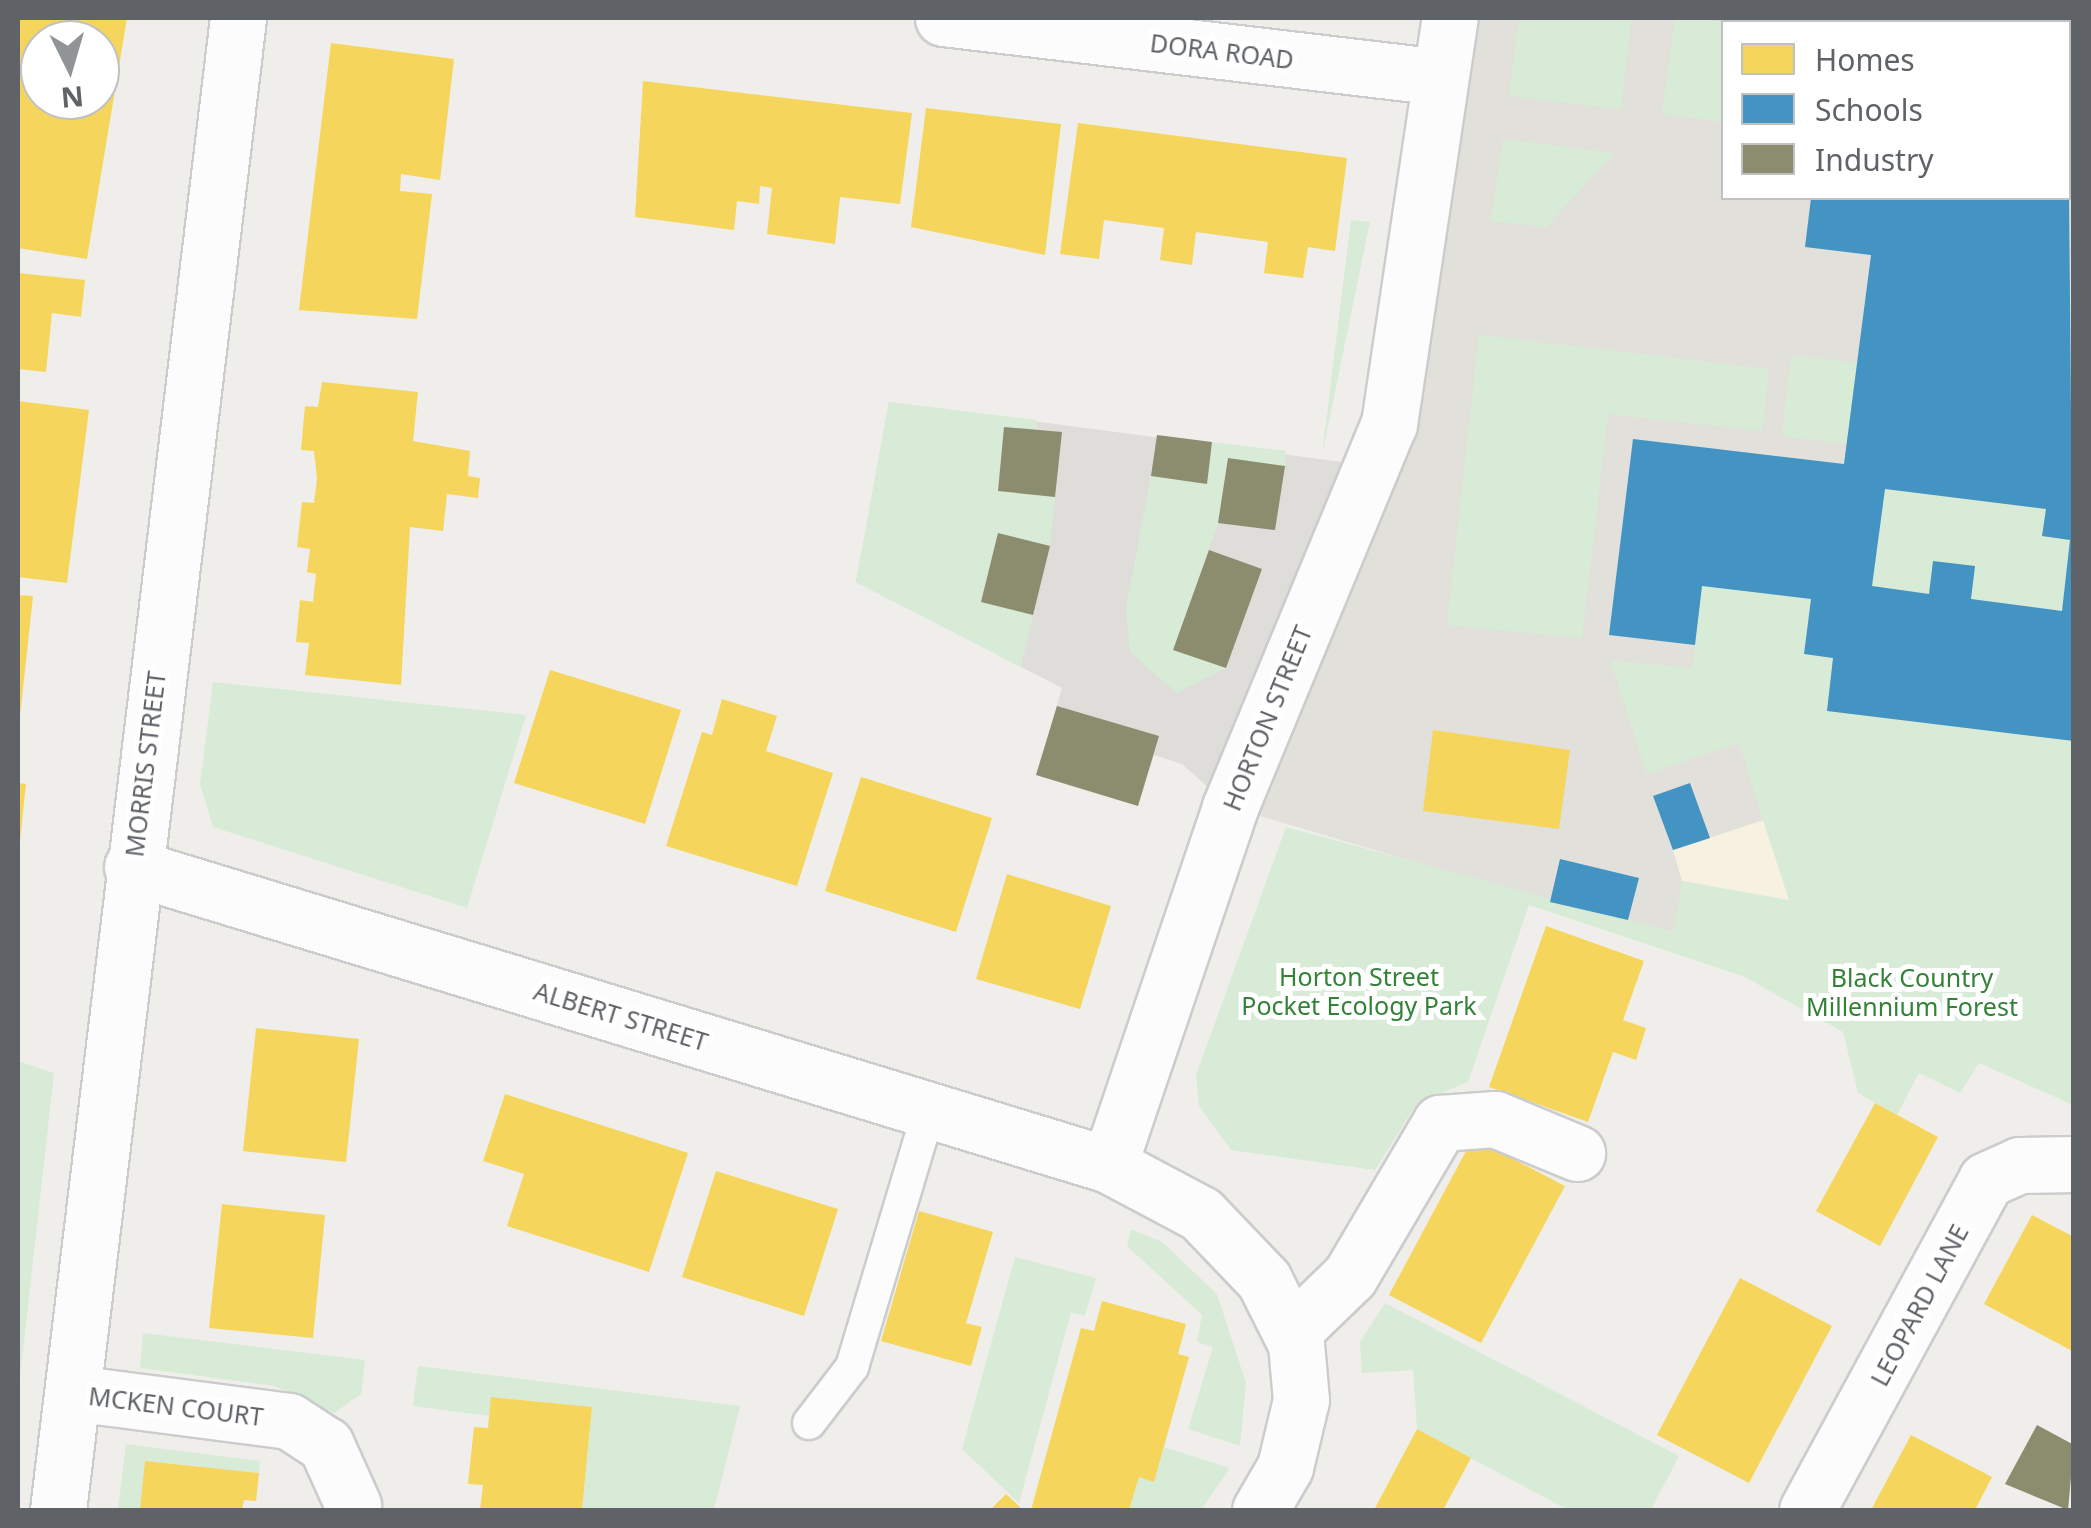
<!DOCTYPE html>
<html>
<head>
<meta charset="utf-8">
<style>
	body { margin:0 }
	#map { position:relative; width:2091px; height:1528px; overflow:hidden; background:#efeeea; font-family:"Noto Sans",sans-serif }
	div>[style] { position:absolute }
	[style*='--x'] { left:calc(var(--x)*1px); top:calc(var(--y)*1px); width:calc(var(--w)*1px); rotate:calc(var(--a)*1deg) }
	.industrial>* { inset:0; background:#dfddda }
	.education>* { inset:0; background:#e2e0da }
	.green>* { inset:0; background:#d8ebd6 }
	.sand>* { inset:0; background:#f6f1e1 }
	.homes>* { inset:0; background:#f6d55c }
	.schools>* { inset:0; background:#4393c3 }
	.industry>* { inset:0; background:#8c8c6e }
	.roads { filter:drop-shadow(2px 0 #cbcccc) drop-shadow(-2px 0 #cbcccc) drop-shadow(0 2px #cbcccc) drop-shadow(0 -2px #cbcccc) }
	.lane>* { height:32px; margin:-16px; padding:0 16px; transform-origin:16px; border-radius:16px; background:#fdfcfc }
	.street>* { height:55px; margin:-27.5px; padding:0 27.5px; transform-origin:27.5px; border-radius:27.5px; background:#fdfcfc }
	span { translate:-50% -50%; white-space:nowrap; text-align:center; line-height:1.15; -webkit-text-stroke:10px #fff; paint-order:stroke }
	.street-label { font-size:25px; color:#5f6368 }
	.park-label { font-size:25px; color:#348238 }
	.frame { position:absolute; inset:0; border:20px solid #5f6368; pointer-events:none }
	.legend { position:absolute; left:1721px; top:20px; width:350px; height:180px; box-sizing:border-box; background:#fff; border:2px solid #bfc1c3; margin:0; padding:12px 18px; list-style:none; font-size:30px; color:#5f6368 }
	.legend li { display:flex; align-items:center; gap:20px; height:50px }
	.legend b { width:50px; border:2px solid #bfc1c3 }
	.north { position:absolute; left:20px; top:20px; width:100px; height:100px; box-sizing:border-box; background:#fff; border:2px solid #bfc1c3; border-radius:50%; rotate:175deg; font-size:28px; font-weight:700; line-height:40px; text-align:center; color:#5f6368 }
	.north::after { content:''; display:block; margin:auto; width:35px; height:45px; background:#919496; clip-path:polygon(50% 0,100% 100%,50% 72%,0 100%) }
</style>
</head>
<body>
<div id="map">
	<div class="industrial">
		<div style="clip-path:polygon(889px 402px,1372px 466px,1230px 807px,1182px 764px,1154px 755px,1138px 806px,1036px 775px,1062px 688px,856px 582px)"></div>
	</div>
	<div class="education">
		<div style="clip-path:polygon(evenodd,1450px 18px,2073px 18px,2073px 1028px,1550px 902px,1230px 807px,1389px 424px,1450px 18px,1724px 22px,2068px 22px,2068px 198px,1724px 198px,1724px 22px)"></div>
	</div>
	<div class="green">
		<div style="clip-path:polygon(1519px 18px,1631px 18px,1621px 109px,1509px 96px)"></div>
		<div style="clip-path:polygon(1675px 18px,1730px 22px,1723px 122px,1662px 114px)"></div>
		<div style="clip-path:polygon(1946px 18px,2053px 18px,1946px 22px)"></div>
		<div style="clip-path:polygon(1503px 139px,1615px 153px,1546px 227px,1491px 221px)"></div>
		<div style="clip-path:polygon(1351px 220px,1370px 222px,1322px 455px)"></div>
		<div style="clip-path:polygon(1479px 335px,1769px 369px,1762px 431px,1608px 414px,1582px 638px,1447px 625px)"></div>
		<div style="clip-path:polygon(1791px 355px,1857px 363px,1847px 444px,1782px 436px)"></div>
		<div style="clip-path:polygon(889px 402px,1037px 420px,1037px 429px,1004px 427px,998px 490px,1055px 497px,1050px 546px,998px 533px,981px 601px,1033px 615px,1021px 667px,856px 582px)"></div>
		<div style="clip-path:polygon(1212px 442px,1286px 451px,1285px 466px,1228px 459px,1218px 523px,1174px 649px,1226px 668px,1177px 693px,1130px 652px,1126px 608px,1151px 476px,1206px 484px)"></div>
		<div style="clip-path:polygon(1885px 489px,2046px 509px,2042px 536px,2070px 540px,2062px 611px,1971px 599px,1975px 566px,1933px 561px,1929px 594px,1872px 586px)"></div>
		<div style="clip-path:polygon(1702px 586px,1811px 599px,1805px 654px,1833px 658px,1827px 711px,2073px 741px,2073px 1105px,1979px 1063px,1960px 1093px,1919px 1073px,1897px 1115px,1858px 1093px,1843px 1032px,1745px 977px,1529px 905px,1468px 1082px,1417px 1103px,1375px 1170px,1231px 1150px,1199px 1106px,1196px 1075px,1286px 827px,1674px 932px,1682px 881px,1788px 899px,1739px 743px,1647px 774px,1610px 660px,1692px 668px)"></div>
		<div style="clip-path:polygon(213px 682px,526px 715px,467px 908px,213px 827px,200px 784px)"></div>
		<div style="clip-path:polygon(18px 1061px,54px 1073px,18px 1396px)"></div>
		<div style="clip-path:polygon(1131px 1229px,1162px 1242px,1217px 1294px,1246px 1383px,1240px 1446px,1188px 1429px,1213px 1347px,1197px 1342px,1202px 1315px,1127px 1246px)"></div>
		<div style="clip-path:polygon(1015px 1257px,1096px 1278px,1085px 1316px,1071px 1312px,1019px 1503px,962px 1449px)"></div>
		<div style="clip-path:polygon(1385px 1303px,1679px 1456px,1651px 1510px,1568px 1510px,1417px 1429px,1413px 1370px,1362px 1373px,1360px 1342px)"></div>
		<div style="clip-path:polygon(143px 1333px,365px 1360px,361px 1394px,334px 1413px,275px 1386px,140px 1368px)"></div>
		<div style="clip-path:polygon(418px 1366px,740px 1406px,714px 1510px,582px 1510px,592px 1407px,492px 1397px,489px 1416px,413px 1406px)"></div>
		<div style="clip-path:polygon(126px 1444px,260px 1461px,259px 1473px,146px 1461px,140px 1510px,118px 1510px)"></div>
		<div style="clip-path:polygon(1164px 1447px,1230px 1468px,1201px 1510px,1129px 1510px,1139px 1477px,1154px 1482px)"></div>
	</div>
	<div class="sand">
		<div style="clip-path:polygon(1763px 820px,1789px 900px,1682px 881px,1673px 850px)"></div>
	</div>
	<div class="homes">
		<div style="clip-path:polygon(evenodd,18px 18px,127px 18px,87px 259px,18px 248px,18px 18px,40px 40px,100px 40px,100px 100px,40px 100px,40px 40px)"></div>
		<div style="clip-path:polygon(331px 43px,454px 59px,440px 180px,401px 174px,400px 191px,432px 194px,417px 319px,299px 310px)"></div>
		<div style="clip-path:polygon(643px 81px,912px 113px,900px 204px,840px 197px,835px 244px,767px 234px,772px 188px,760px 186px,759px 204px,737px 201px,734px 230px,635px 217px)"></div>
		<div style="clip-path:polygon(926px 108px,1061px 124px,1045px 255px,911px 227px)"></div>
		<div style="clip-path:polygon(1078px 123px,1347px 158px,1335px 251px,1308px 247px,1303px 278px,1264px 273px,1268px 242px,1196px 232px,1192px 265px,1160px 260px,1164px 228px,1104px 220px,1099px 259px,1060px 254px)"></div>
		<div style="clip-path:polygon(18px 273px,85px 280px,81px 317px,52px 313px,46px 372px,18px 369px)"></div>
		<div style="clip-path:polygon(322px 382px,418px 392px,413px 441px,470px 451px,468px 476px,480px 478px,478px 498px,447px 494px,443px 531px,410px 527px,401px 685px,305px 675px,309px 643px,296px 642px,300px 600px,313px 602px,316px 574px,307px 572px,310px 549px,297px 547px,302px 502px,314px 503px,317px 479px,314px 451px,301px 450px,305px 406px,318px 407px)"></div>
		<div style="clip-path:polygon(18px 401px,89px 410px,67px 583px,18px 577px)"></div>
		<div style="clip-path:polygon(18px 595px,33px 596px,20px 716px,18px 716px)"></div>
		<div style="clip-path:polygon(550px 670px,681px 710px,645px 824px,514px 783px)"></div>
		<div style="clip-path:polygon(722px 699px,777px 716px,766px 751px,833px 773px,797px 886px,666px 846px,702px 732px,712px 735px)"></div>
		<div style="clip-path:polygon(1433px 730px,1570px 750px,1559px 829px,1423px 811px)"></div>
		<div style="clip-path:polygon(861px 777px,992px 818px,956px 932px,825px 891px)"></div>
		<div style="clip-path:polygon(18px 783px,26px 784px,20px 842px,18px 842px)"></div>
		<div style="clip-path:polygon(1007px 874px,1111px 906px,1080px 1009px,976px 979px)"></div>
		<div style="clip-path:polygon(1546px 926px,1644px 961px,1623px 1020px,1646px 1028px,1636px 1060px,1613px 1052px,1588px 1122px,1489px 1087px)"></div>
		<div style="clip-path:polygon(256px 1028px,359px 1039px,346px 1162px,243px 1151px)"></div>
		<div style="clip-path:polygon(505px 1094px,688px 1153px,649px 1272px,507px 1226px,524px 1174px,483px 1161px)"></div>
		<div style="clip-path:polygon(1875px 1103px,1938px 1137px,1880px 1246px,1816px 1211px)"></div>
		<div style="clip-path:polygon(1473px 1138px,1565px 1186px,1481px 1343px,1389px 1295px)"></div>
		<div style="clip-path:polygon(716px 1171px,838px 1209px,804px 1316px,682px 1277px)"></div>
		<div style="clip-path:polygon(222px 1204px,325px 1215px,313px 1338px,209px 1328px)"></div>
		<div style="clip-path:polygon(919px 1211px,993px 1232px,966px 1323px,982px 1327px,971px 1366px,881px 1341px)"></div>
		<div style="clip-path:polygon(2032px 1215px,2074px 1237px,2074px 1352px,1984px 1304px)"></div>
		<div style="clip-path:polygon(1740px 1278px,1832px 1326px,1749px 1483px,1657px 1435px)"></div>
		<div style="clip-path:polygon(1102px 1301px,1186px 1324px,1178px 1354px,1189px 1357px,1154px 1482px,1139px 1477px,1129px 1510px,1031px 1510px,1081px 1328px,1094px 1331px)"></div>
		<div style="clip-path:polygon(491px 1397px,592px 1407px,582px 1510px,480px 1510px,483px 1485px,468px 1484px,474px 1427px,488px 1428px)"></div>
		<div style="clip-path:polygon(1417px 1429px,1471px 1458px,1443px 1510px,1374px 1510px)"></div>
		<div style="clip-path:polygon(1911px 1435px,1992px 1477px,1975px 1510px,1871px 1510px)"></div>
		<div style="clip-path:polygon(145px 1461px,259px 1473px,256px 1501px,244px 1500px,242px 1510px,140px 1510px)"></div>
		<div style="clip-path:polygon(1006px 1494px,1023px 1510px,990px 1510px)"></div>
	</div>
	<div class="schools">
		<div style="clip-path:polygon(1946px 18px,1946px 22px,1710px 20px,1710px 18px)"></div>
		<div style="clip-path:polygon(2053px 18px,2074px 18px,2074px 64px,2068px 22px)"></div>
		<div style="clip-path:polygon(evenodd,2068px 79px,2074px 741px,1827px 711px,1833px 658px,1804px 654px,1811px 599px,1702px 586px,1695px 645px,1609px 635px,1633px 439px,1844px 464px,1871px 255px,1805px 247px,1811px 198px,2068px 198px,2068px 79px,1885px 489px,2046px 509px,2042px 536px,2070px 540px,2062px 611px,1971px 599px,1975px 566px,1933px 561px,1929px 594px,1872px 586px,1885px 489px)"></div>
		<div style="clip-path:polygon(1690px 783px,1710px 838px,1673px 850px,1653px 796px)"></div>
		<div style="clip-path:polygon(1560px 859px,1639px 878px,1628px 920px,1550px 902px)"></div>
	</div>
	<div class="industry">
		<div style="clip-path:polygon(1004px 427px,1062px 432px,1055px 497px,998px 491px)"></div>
		<div style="clip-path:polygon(1157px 435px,1212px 442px,1207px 484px,1151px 476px)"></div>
		<div style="clip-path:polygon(1228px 458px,1285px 466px,1275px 530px,1218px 523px)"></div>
		<div style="clip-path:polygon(998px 533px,1050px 546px,1033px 615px,981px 602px)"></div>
		<div style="clip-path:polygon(1209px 550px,1262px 569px,1226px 668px,1173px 650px)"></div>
		<div style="clip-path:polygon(1057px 706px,1159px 736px,1138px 806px,1036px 775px)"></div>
		<div style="clip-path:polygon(2037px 1425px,2074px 1445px,2068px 1510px,2005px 1484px)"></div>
	</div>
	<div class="roads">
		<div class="lane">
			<div style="--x:809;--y:1423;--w:71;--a:-52.5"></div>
			<div style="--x:852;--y:1367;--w:268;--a:-73.3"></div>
		</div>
		<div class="street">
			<div style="--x:943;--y:18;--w:501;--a:6.76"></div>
			<div style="--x:132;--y:867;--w:1021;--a:16.96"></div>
			<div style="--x:1291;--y:1333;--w:82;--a:-44"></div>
			<div style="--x:1350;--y:1276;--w:178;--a:-59.5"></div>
			<div style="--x:1440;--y:1123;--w:55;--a:-4.2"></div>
			<div style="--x:1495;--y:1119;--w:89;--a:22.5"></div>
			<div style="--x:73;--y:1393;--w:218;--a:7.4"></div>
			<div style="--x:289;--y:1421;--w:44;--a:33"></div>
			<div style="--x:326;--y:1445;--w:66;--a:65.8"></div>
			<div style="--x:58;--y:1510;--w:1503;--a:-83.12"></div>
			<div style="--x:1260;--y:1510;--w:50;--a:-59.8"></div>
			<div style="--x:1285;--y:1467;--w:69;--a:-76.6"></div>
			<div style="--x:1301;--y:1400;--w:56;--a:-95.1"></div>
			<div style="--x:1296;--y:1344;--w:72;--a:-116.6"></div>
			<div style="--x:1264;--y:1280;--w:91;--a:-133.7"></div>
			<div style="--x:1201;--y:1214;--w:104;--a:-152"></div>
			<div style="--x:1109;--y:1165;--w:378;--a:-71.3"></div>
			<div style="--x:1230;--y:807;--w:415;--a:-67.5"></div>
			<div style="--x:1389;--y:424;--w:411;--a:-81.5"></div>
			<div style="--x:1807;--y:1510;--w:375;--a:-61.5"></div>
			<div style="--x:1986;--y:1180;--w:37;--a:-24"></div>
			<div style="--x:2020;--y:1165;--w:54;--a:-1.1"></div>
		</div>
	</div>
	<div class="street-label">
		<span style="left:1222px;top:51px;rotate:7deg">DORA ROAD</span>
		<span style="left:1267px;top:718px;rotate:-68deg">HORTON STREET</span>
		<span style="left:145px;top:764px;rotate:-83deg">MORRIS STREET</span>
		<span style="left:621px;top:1016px;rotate:17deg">ALBERT STREET</span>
		<span style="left:1919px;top:1305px;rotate:-62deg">LEOPARD LANE</span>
		<span style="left:176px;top:1406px;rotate:7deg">MCKEN COURT</span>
	</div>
	<div class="park-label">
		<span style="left:1359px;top:991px">Horton Street<br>Pocket Ecology Park</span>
		<span style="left:1912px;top:992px">Black Country<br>Millennium Forest</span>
	</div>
	<div class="frame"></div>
	<ul class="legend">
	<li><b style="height:28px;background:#f6d55c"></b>Homes</li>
	<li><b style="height:28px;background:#4393c3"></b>Schools</li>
	<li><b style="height:28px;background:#8c8c6e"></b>Industry</li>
	</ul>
	<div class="north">N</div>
</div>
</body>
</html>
